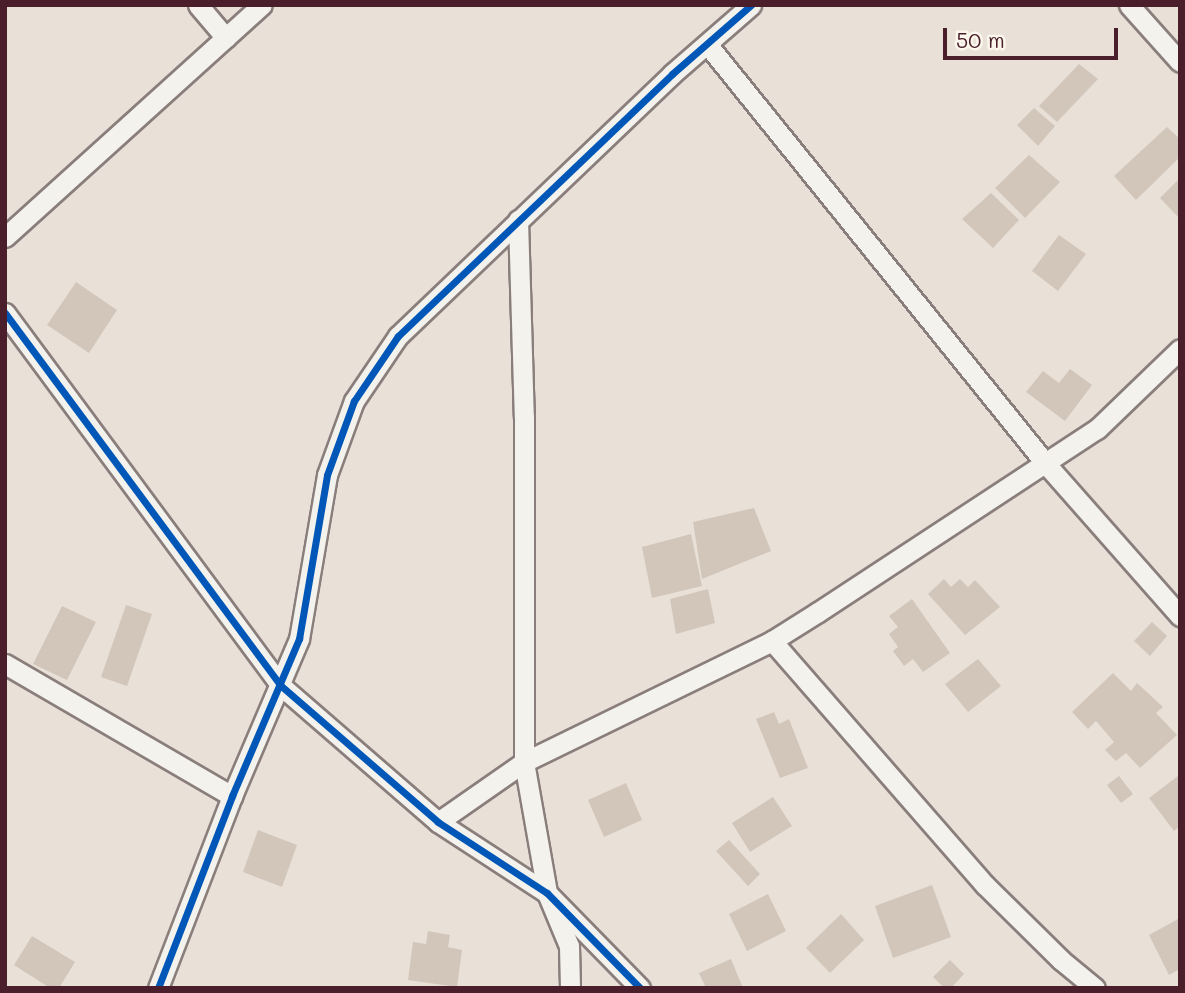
<!DOCTYPE html>
<html>
<head>
<meta charset="utf-8">
<style>
	body { margin:0 }
	#map { position:relative; width:1185px; height:993px; overflow:hidden; background:#e9e0d7; font-family:Mali,sans-serif }
	div>[style] { position:absolute }
	[style*='--x'] { left:calc(var(--x)*1px); top:calc(var(--y)*1px); width:calc(var(--w)*1px); rotate:calc(var(--a)*1deg) }
	.building>* { inset:0; background:#d2c6bb }
	.roads { filter:drop-shadow(2px 0 #8a7e7c) drop-shadow(-2px 0 #8a7e7c) drop-shadow(0 2px #8a7e7c) drop-shadow(0 -2px #8a7e7c) }
	.street>* { height:19px; margin:-9.5px; padding:0 9.5px; transform-origin:9.5px; border-radius:9.5px; background:#f4f2ed }
	.cycleway>* { height:7px; margin:-3.5px; padding:0 3.5px; transform-origin:3.5px; border-radius:3.5px; background:#0057b8 }
	span { translate:-50% -50%; white-space:nowrap; text-align:center; line-height:1.15; -webkit-text-stroke:5px #fbf7ec; paint-order:stroke }
	.frame { position:absolute; inset:0; border:7px solid #4a1f2b; pointer-events:none }
	.scale { position:absolute; left:943px; top:28px; width:175px; height:32px; box-sizing:border-box; border:4px solid #4a1f2b; border-top:0; padding-left:9px; font-size:21px; line-height:24px; white-space:nowrap; color:#4a1f2b; -webkit-text-stroke:5px #fbf7ec; paint-order:stroke }
</style>
</head>
<body>
<div id="map">
	<div class="building">
		<div style="clip-path:polygon(1079px 64px,1098px 79px,1057px 122px,1039px 106px)"></div>
		<div style="clip-path:polygon(1034px 108px,1055px 126px,1038px 146px,1017px 125px)"></div>
		<div style="clip-path:polygon(1167px 127px,1180px 139px,1180px 157px,1136px 200px,1114px 176px)"></div>
		<div style="clip-path:polygon(1029px 155px,1060px 182px,1025px 218px,995px 188px)"></div>
		<div style="clip-path:polygon(1180px 178px,1180px 219px,1160px 198px)"></div>
		<div style="clip-path:polygon(991px 193px,1019px 220px,993px 248px,962px 219px)"></div>
		<div style="clip-path:polygon(1059px 235px,1086px 254px,1058px 291px,1032px 271px)"></div>
		<div style="clip-path:polygon(76px 282px,117px 310px,89px 353px,47px 325px)"></div>
		<div style="clip-path:polygon(1070px 369px,1092px 385px,1065px 421px,1026px 392px,1043px 371px,1059px 383px)"></div>
		<div style="clip-path:polygon(754px 508px,771px 551px,702px 579px,693px 522px)"></div>
		<div style="clip-path:polygon(691px 534px,702px 586px,652px 598px,642px 547px)"></div>
		<div style="clip-path:polygon(944px 579px,951px 587px,960px 579px,968px 587px,975px 580px,1000px 607px,965px 635px,928px 594px)"></div>
		<div style="clip-path:polygon(708px 589px,715px 623px,676px 634px,670px 599px)"></div>
		<div style="clip-path:polygon(912px 599px,950px 653px,923px 672px,913px 659px,904px 666px,893px 651px,898px 647px,889px 634px,898px 627px,889px 616px)"></div>
		<div style="clip-path:polygon(126px 605px,152px 614px,127px 686px,101px 677px)"></div>
		<div style="clip-path:polygon(62px 606px,96px 622px,67px 680px,33px 664px)"></div>
		<div style="clip-path:polygon(1152px 622px,1167px 636px,1150px 656px,1134px 641px)"></div>
		<div style="clip-path:polygon(978px 659px,1001px 686px,968px 712px,945px 684px)"></div>
		<div style="clip-path:polygon(1113px 673px,1131px 691px,1137px 683px,1163px 707px,1156px 713px,1177px 735px,1140px 768px,1126px 753px,1116px 761px,1105px 750px,1114px 742px,1096px 721px,1088px 729px,1072px 712px)"></div>
		<div style="clip-path:polygon(774px 712px,779px 724px,789px 719px,808px 768px,780px 778px,756px 719px)"></div>
		<div style="clip-path:polygon(1119px 776px,1133px 794px,1121px 803px,1107px 785px)"></div>
		<div style="clip-path:polygon(1178px 776px,1180px 826px,1174px 831px,1149px 798px)"></div>
		<div style="clip-path:polygon(626px 783px,642px 820px,604px 837px,588px 800px)"></div>
		<div style="clip-path:polygon(773px 797px,792px 826px,750px 852px,732px 823px)"></div>
		<div style="clip-path:polygon(258px 830px,297px 845px,282px 887px,243px 872px)"></div>
		<div style="clip-path:polygon(729px 840px,760px 874px,748px 886px,716px 851px)"></div>
		<div style="clip-path:polygon(932px 885px,951px 937px,893px 958px,875px 906px)"></div>
		<div style="clip-path:polygon(768px 894px,786px 931px,747px 951px,729px 914px)"></div>
		<div style="clip-path:polygon(841px 914px,864px 940px,830px 973px,806px 948px)"></div>
		<div style="clip-path:polygon(1180px 918px,1180px 969px,1169px 975px,1149px 935px)"></div>
		<div style="clip-path:polygon(428px 931px,450px 935px,448px 947px,462px 950px,457px 987px,408px 980px,413px 942px,426px 944px)"></div>
		<div style="clip-path:polygon(32px 936px,75px 962px,59px 988px,50px 988px,14px 965px)"></div>
		<div style="clip-path:polygon(731px 959px,743px 988px,706px 988px,699px 973px)"></div>
		<div style="clip-path:polygon(950px 960px,964px 974px,951px 988px,944px 988px,933px 977px)"></div>
	</div>
	<div class="roads">
		<div class="street">
			<div style="--x:198;--y:5;--w:43;--a:49.7"></div>
			<div style="--x:1129;--y:5;--w:76;--a:48.2"></div>
			<div style="--x:707;--y:44;--w:540;--a:51.09"></div>
			<div style="--x:1046;--y:464;--w:203;--a:48.6"></div>
			<div style="--x:518;--y:220;--w:197;--a:88.3"></div>
			<div style="--x:524;--y:417;--w:345;--a:90"></div>
			<div style="--x:524;--y:762;--w:133;--a:80"></div>
			<div style="--x:547;--y:893;--w:57;--a:67.5"></div>
			<div style="--x:569;--y:946;--w:42;--a:88.6"></div>
			<div style="--x:5;--y:237;--w:346;--a:-42.1"></div>
			<div style="--x:5;--y:313;--w:463;--a:53.5"></div>
			<div style="--x:280;--y:685;--w:209;--a:40.9"></div>
			<div style="--x:438;--y:822;--w:130;--a:33.1"></div>
			<div style="--x:547;--y:893;--w:133;--a:45.6"></div>
			<div style="--x:772;--y:641;--w:324;--a:48.9"></div>
			<div style="--x:985;--y:885;--w:107;--a:44.6"></div>
			<div style="--x:1061;--y:960;--w:44;--a:39.5"></div>
			<div style="--x:5;--y:664;--w:263;--a:30.2"></div>
			<div style="--x:438;--y:822;--w:105;--a:-34.9"></div>
			<div style="--x:524;--y:762;--w:276;--a:-26"></div>
			<div style="--x:772;--y:641;--w:54;--a:-32.2"></div>
			<div style="--x:818;--y:612;--w:334;--a:-33.3"></div>
			<div style="--x:1097;--y:429;--w:115;--a:-43.9"></div>
			<div style="--x:158;--y:988;--w:206;--a:-68.9"></div>
			<div style="--x:232;--y:796;--w:171;--a:-66.9"></div>
			<div style="--x:299;--y:639;--w:166;--a:-80.3"></div>
			<div style="--x:327;--y:475;--w:79;--a:-70"></div>
			<div style="--x:354;--y:401;--w:78;--a:-55.9"></div>
			<div style="--x:398;--y:336;--w:379;--a:-43.7"></div>
			<div style="--x:672;--y:74;--w:105;--a:-41.1"></div>
		</div>
	</div>
	<div class="cycleway">
		<div style="--x:5;--y:313;--w:463;--a:53.5"></div>
		<div style="--x:280;--y:685;--w:209;--a:40.9"></div>
		<div style="--x:438;--y:822;--w:130;--a:33.1"></div>
		<div style="--x:547;--y:893;--w:133;--a:45.6"></div>
		<div style="--x:158;--y:988;--w:206;--a:-68.9"></div>
		<div style="--x:232;--y:796;--w:171;--a:-66.9"></div>
		<div style="--x:299;--y:639;--w:166;--a:-80.3"></div>
		<div style="--x:327;--y:475;--w:79;--a:-70"></div>
		<div style="--x:354;--y:401;--w:78;--a:-55.9"></div>
		<div style="--x:398;--y:336;--w:379;--a:-43.7"></div>
		<div style="--x:672;--y:74;--w:105;--a:-41.1"></div>
	</div>
	<div class="frame"></div>
	<div class="scale">50 m</div>
</div>
</body>
</html>
